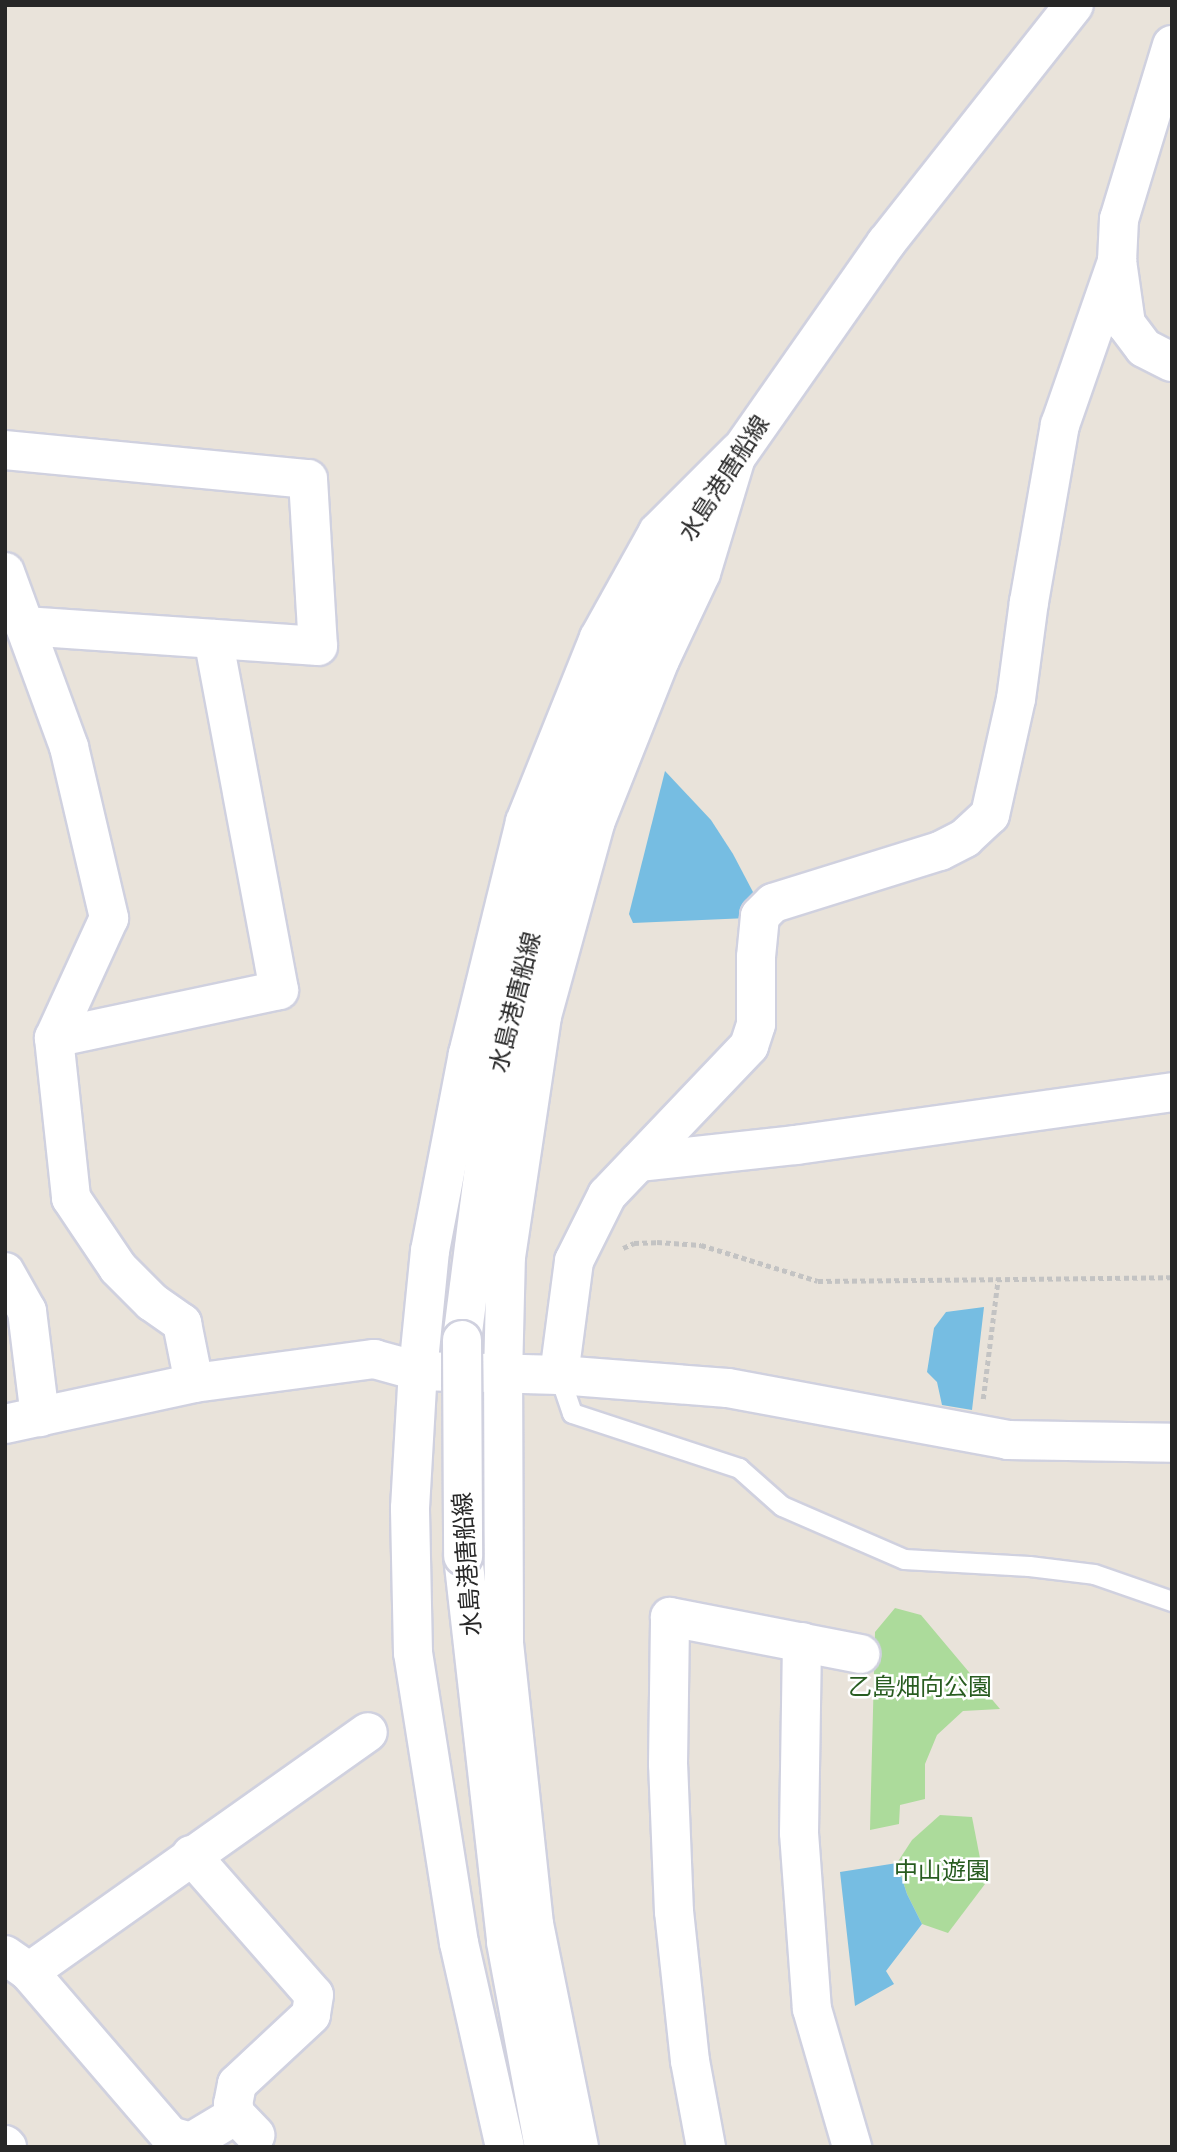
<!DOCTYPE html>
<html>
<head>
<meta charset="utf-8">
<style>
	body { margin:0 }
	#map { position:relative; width:1177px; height:2152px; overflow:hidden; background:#e9e3da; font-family:Poppins,"Noto Sans JP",sans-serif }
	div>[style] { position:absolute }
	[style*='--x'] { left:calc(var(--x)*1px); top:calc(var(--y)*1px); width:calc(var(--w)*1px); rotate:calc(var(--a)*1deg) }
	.green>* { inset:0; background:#acdb9b }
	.water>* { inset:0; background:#76bde2 }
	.path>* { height:4.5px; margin-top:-2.25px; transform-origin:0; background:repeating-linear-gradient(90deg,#c3c3c3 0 5px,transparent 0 8.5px) }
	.roads { filter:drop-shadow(2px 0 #d0d1df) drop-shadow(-2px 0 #d0d1df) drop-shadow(0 2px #d0d1df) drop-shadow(0 -2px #d0d1df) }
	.lane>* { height:19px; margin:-9.5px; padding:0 9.5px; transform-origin:9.5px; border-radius:9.5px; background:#fff }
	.street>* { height:38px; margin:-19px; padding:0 19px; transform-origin:19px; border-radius:19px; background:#fff }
	.secondary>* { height:38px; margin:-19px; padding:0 19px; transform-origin:19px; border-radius:19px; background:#fff }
	.bridges { filter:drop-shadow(2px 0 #d0d1df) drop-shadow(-2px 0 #d0d1df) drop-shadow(0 2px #d0d1df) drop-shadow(0 -2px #d0d1df) }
	.secondary-bridge>* { height:38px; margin:-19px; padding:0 19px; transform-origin:19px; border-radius:19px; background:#fff }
	span { translate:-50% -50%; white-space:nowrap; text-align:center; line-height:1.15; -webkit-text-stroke:5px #fff; paint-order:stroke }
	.street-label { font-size:24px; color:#272727 }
	.park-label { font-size:24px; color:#285c20 }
	.frame { position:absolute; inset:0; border:7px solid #272727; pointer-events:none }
</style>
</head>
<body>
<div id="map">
	<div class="green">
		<div style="clip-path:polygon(895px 1608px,921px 1615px,1000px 1709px,963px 1711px,937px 1735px,925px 1764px,925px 1799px,900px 1805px,899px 1824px,870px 1830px,875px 1632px)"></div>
		<div style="clip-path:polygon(940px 1815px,972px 1817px,985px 1884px,948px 1933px,922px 1924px,907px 1894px,897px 1863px,912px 1840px)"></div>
	</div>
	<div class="water">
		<div style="clip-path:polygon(665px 771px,711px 820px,733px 854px,753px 892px,748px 918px,633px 923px,629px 914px)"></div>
		<div style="clip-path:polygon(984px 1307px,972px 1410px,942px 1405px,937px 1382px,927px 1372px,934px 1328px,946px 1312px)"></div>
		<div style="clip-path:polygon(897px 1863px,907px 1894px,922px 1924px,886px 1971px,894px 1984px,855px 2006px,840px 1872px)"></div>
	</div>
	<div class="path">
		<div style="--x:623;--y:1248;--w:12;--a:-24"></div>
		<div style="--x:634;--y:1243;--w:23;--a:-2"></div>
		<div style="--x:657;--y:1242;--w:44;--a:3.9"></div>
		<div style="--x:701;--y:1245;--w:122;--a:17.1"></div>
		<div style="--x:818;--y:1281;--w:354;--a:-0.6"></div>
		<div style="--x:983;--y:1399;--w:122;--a:-82.9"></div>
	</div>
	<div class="roads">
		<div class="lane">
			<div style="--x:559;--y:1375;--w:40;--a:71.1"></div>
			<div style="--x:572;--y:1413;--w:176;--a:18.2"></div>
			<div style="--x:739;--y:1468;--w:57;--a:41.5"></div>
			<div style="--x:782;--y:1506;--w:133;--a:23.5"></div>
			<div style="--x:904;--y:1559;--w:125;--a:3.2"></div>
			<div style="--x:1029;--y:1566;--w:65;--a:7"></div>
			<div style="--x:1094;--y:1574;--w:83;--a:19.1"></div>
		</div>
		<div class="street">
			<div style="--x:1172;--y:45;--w:182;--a:106.9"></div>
			<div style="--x:1119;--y:219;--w:42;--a:92.7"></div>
			<div style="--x:1117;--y:261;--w:64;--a:81.9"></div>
			<div style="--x:1126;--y:324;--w:30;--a:53"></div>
			<div style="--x:1144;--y:348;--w:31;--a:27"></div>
			<div style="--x:5;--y:450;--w:304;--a:5.5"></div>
			<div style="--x:308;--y:479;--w:167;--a:86.6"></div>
			<div style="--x:318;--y:646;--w:294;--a:-176.1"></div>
			<div style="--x:5;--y:572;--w:186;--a:69.9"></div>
			<div style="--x:69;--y:747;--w:176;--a:76.8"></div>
			<div style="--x:109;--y:918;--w:132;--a:114.6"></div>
			<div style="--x:54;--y:1038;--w:161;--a:83.9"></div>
			<div style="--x:71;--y:1198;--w:84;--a:56.1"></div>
			<div style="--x:118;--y:1268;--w:48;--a:45"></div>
			<div style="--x:152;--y:1302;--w:37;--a:35"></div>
			<div style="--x:182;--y:1323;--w:61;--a:78.7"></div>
			<div style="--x:54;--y:1038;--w:230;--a:-12"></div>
			<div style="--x:279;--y:990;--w:357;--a:-100.6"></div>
			<div style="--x:639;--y:1162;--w:158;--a:-6.2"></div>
			<div style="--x:796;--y:1145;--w:380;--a:-8"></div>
			<div style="--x:5;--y:1272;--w:45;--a:60.6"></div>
			<div style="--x:27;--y:1311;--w:107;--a:83"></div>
			<div style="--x:559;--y:1375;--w:115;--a:-82.5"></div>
			<div style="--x:574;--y:1261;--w:74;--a:-63.4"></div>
			<div style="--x:607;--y:1195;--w:206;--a:-46.4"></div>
			<div style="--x:749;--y:1046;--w:23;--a:-72"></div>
			<div style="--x:756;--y:1024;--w:67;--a:-90"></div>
			<div style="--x:756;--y:957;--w:41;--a:-84.4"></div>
			<div style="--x:760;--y:916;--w:18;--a:-45"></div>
			<div style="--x:773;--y:903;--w:175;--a:-17.3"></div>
			<div style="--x:940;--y:851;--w:28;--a:-27"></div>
			<div style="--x:965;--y:838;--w:34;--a:-43"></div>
			<div style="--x:990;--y:815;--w:119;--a:-77.4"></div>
			<div style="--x:1016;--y:699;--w:98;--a:-82.4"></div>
			<div style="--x:1029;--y:602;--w:180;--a:-80.1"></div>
			<div style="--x:1060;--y:425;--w:174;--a:-70.8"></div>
			<div style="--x:5;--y:1424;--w:193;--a:-12.2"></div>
			<div style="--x:194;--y:1383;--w:182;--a:-7.6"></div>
			<div style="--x:374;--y:1359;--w:46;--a:15.3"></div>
			<div style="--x:418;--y:1371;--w:141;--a:1.6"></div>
			<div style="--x:559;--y:1375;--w:169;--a:4.4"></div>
			<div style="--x:728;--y:1388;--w:285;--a:10.5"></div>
			<div style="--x:1008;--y:1440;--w:164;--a:1"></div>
			<div style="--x:802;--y:1642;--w:191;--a:90.9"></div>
			<div style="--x:799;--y:1833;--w:176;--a:85.8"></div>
			<div style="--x:812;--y:2009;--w:144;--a:73.8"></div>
			<div style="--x:191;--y:1855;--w:186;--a:48.7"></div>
			<div style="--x:314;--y:1995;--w:20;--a:99"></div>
			<div style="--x:311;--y:2015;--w:101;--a:137"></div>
			<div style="--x:237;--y:2084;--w:20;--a:101"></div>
			<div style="--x:233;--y:2104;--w:11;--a:75"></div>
			<div style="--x:236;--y:2115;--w:28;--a:46"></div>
			<div style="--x:5;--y:1955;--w:29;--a:35"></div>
			<div style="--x:29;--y:1972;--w:415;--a:-35.3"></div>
			<div style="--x:29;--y:1972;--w:216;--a:49.3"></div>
			<div style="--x:170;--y:2136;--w:22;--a:16"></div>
			<div style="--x:191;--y:2142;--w:52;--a:-31"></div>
			<div style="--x:5;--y:2145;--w:3;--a:45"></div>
			<div style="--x:706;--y:2147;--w:87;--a:-100.5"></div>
			<div style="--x:690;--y:2061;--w:150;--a:-96.1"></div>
			<div style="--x:674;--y:1912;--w:147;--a:-92.3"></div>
			<div style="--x:668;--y:1765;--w:148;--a:-89.2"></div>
			<div style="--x:670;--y:1617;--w:194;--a:11"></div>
		</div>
		<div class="secondary">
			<div style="--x:725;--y:473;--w:281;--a:-55"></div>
			<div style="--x:886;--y:243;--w:303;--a:-51.7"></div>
			<div style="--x:462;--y:1340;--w:268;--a:-82.7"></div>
			<div style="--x:496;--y:1074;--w:255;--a:-75.5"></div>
			<div style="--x:560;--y:827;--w:185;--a:-68.7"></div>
			<div style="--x:627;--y:655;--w:114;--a:-64.6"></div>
			<div style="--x:676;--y:552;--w:37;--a:-57"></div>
			<div style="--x:463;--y:1556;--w:388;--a:83.6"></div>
			<div style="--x:506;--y:1942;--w:208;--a:79.5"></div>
			<div style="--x:505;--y:2147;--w:209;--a:-102.7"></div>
			<div style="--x:459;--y:1943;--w:294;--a:-99"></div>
			<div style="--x:413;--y:1653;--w:145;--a:-91.2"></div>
			<div style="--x:410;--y:1508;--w:137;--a:-86.7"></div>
			<div style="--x:418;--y:1371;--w:121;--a:-84.3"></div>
			<div style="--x:430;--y:1251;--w:201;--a:-79.1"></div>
			<div style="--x:468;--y:1054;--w:239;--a:-76.2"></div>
			<div style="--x:525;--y:822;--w:198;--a:-68.1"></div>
			<div style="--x:599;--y:638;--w:121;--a:-60.9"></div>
			<div style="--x:658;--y:532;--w:113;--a:-45"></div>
			<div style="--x:579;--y:2147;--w:227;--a:-101.4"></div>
			<div style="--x:534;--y:1924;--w:284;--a:-96.1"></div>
			<div style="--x:504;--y:1642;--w:266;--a:-90.2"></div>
			<div style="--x:503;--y:1376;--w:119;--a:-88.6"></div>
			<div style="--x:506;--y:1257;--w:244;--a:-81.5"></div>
			<div style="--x:542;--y:1016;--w:200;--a:-74.6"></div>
			<div style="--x:595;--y:823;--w:175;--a:-68.3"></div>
			<div style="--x:660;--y:660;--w:96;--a:-64.8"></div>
			<div style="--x:701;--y:573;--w:121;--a:-73.2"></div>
		</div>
	</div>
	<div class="bridges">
		<div class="secondary-bridge">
			<div style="--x:462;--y:1340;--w:216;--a:89.7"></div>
		</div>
	</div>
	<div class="street-label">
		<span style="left:724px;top:478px;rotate:-57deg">水島港唐船線</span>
		<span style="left:515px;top:1002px;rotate:-76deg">水島港唐船線</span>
		<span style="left:467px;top:1564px;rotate:-94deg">水島港唐船線</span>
	</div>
	<div class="park-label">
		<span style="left:920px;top:1687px">乙島畑向公園</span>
		<span style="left:942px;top:1871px">中山遊園</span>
	</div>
	<div class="frame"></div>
</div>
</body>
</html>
